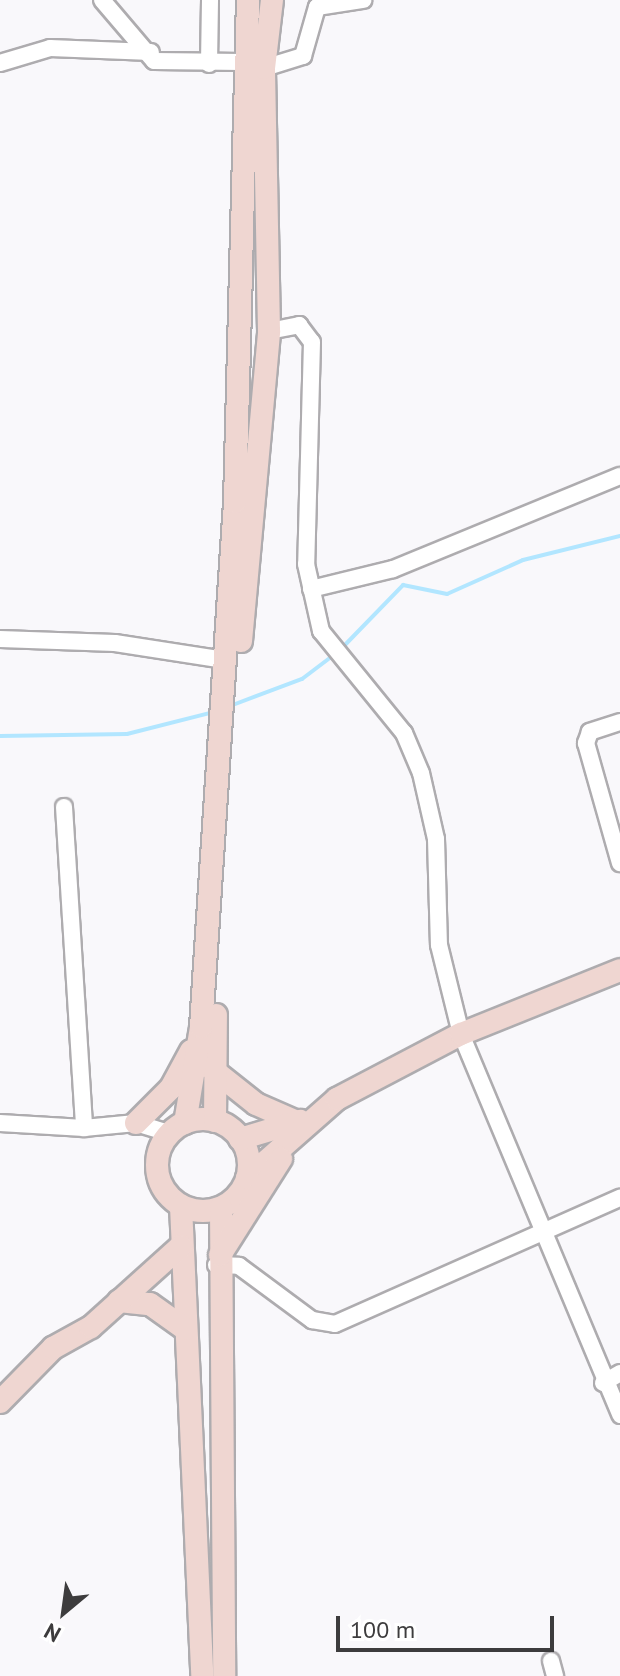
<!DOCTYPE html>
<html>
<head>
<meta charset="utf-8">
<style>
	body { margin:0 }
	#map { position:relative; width:620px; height:1676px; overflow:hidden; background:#f9f8fb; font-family:"PT Sans",sans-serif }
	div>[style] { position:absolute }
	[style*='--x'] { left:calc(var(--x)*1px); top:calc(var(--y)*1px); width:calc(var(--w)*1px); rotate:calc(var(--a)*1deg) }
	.stream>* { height:4px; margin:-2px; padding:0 2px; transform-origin:2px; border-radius:2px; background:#b2e6ff }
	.roads { filter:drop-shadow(2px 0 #aeacaf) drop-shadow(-2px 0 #aeacaf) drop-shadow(0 2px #aeacaf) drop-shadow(0 -2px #aeacaf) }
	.minor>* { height:16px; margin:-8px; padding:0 8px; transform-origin:8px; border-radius:8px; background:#fff }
	.secondary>* { height:22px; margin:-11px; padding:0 11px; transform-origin:11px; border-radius:11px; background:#efd6d1 }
	.secondary>.ring { margin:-11px; padding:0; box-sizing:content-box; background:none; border:22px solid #efd6d1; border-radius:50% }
	span { translate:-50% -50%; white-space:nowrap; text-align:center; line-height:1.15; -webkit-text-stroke:6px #fff; paint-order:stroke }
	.north { position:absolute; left:24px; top:1572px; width:80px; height:80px; -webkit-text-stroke:6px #fff; paint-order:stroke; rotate:209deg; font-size:22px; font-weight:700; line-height:32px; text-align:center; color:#3d3c3d }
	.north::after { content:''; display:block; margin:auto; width:28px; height:36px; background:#3d3c3d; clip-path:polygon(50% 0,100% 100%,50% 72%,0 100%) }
	.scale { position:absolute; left:336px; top:1616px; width:218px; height:36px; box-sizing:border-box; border:4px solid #3d3c3d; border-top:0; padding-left:10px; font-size:24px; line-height:28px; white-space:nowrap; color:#3d3c3d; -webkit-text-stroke:6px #fff; paint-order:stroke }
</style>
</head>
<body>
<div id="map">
	<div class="stream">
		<div style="--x:342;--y:648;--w:88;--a:-45.9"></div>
		<div style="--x:403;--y:585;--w:45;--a:11.6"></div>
		<div style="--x:447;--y:594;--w:83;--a:-24.1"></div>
		<div style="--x:523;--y:560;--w:100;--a:-13.9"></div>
		<div style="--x:230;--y:706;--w:77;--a:-20.6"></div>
		<div style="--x:302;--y:679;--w:41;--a:-37.1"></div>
		<div style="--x:0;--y:736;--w:127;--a:-0.9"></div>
		<div style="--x:127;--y:734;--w:90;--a:-14.2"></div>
	</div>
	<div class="roads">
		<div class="minor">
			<div style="--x:102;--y:0;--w:80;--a:49.6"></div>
			<div style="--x:154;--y:61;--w:88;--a:0.7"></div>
			<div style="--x:0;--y:63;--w:52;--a:-16.7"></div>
			<div style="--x:50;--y:48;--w:101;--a:2.3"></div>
			<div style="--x:209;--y:64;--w:64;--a:-89.1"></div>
			<div style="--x:264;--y:68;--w:41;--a:-17.1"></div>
			<div style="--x:303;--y:56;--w:51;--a:-74.1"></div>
			<div style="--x:317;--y:7;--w:47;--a:-8.7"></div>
			<div style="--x:269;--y:331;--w:31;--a:-11"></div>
			<div style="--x:299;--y:325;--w:21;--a:53"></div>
			<div style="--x:312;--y:342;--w:222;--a:91.5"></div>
			<div style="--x:306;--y:564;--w:69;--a:77.4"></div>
			<div style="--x:321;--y:631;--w:132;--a:50.9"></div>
			<div style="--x:404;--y:733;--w:43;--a:67"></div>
			<div style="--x:421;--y:773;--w:68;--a:77.2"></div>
			<div style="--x:436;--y:839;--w:106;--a:88.4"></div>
			<div style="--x:439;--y:945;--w:92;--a:76.1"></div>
			<div style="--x:461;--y:1034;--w:413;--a:67.3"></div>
			<div style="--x:311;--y:589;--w:84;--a:-13.7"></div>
			<div style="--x:393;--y:569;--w:245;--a:-22.3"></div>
			<div style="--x:0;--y:639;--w:115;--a:2"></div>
			<div style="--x:115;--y:643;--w:111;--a:8.8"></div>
			<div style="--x:620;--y:722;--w:32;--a:162"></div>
			<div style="--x:590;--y:732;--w:12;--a:110"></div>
			<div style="--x:586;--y:743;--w:125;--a:74.2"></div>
			<div style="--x:64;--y:807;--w:322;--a:86.4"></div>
			<div style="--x:0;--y:1123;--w:84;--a:3.4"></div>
			<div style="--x:84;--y:1128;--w:52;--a:-5.5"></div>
			<div style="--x:136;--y:1123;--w:31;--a:17"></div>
			<div style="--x:216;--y:1265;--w:23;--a:2"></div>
			<div style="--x:239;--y:1266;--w:91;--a:36.5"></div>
			<div style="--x:312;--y:1320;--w:23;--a:10"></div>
			<div style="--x:335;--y:1324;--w:312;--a:-23.9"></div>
			<div style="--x:603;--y:1383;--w:20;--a:-30"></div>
			<div style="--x:551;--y:1661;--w:16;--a:75"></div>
		</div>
		<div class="secondary">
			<div style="--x:241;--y:641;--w:311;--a:-84.8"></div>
			<div style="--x:269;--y:331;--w:263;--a:-91.1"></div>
			<div style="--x:264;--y:68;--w:68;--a:-83.3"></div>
			<div style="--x:212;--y:1069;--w:56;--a:38.5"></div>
			<div style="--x:256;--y:1104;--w:45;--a:23.7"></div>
			<div class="ring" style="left:157px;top:1119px;width:70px;height:70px"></div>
			<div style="--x:215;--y:1121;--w:106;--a:-89.5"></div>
			<div style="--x:136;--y:1123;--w:49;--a:-45"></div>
			<div style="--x:171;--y:1088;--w:42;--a:-61.6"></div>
			<div style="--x:185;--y:1123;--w:97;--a:-80.5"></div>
			<div style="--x:201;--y:1027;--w:526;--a:-86.29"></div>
			<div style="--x:235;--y:502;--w:502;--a:-88.52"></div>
			<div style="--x:240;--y:1139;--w:63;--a:-16.7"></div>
			<div style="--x:247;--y:1178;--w:120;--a:-41.3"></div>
			<div style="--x:337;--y:1099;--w:140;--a:-27.7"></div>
			<div style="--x:461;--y:1034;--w:171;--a:-21.9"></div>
			<div style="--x:181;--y:1206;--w:470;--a:87.4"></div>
			<div style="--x:221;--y:1208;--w:468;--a:89.6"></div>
			<div style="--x:220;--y:1255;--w:114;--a:-57.6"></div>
			<div style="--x:119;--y:1301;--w:31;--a:6"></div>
			<div style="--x:150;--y:1304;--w:43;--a:35.5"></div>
			<div style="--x:0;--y:1402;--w:76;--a:-45.5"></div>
			<div style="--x:53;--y:1348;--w:43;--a:-28.9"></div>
			<div style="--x:91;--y:1327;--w:121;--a:-42"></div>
		</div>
	</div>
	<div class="north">N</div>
	<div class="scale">100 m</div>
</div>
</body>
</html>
